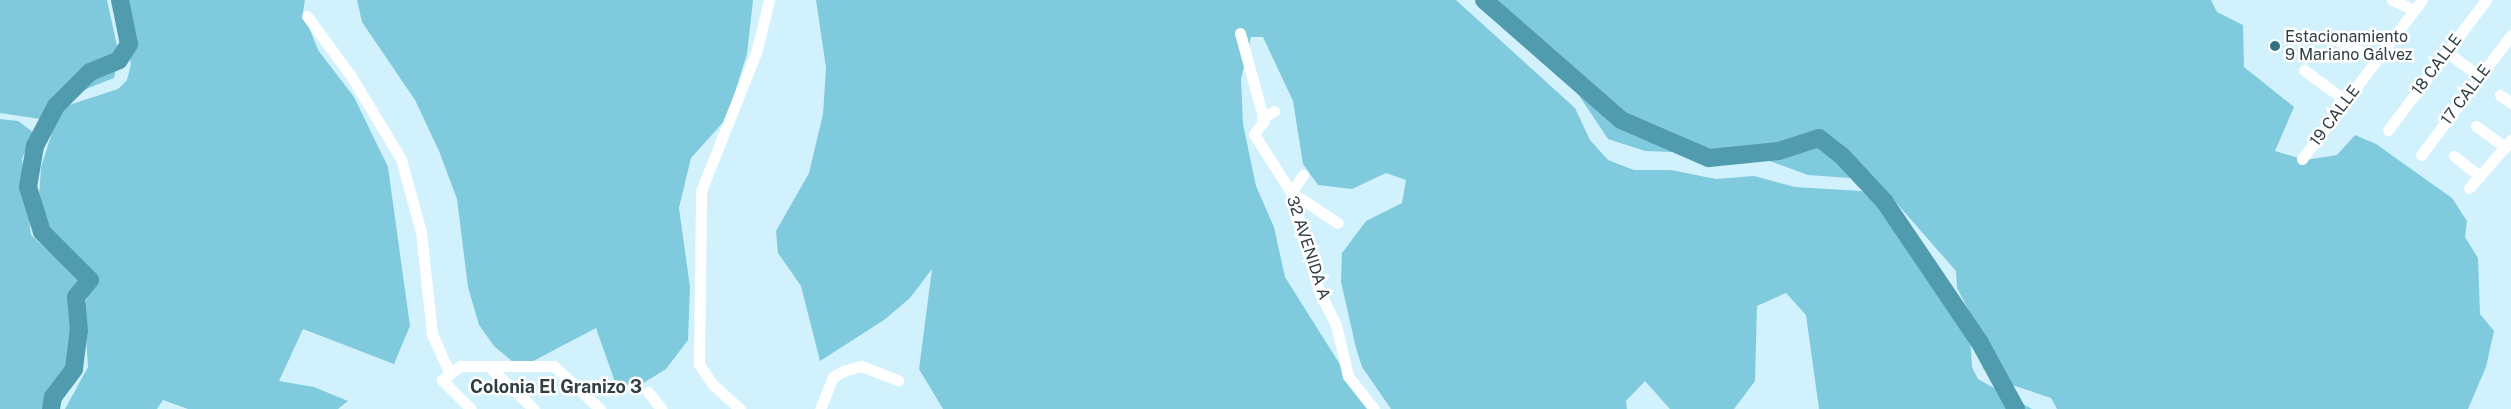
<!DOCTYPE html>
<html>
<head>
<meta charset="utf-8">
<style>
	body { margin:0 }
	#map { position:relative; width:2511px; height:409px; overflow:hidden; background:#d1f2fc; font-family:"Public Sans",sans-serif }
	div>[style] { position:absolute }
	[style*='--x'] { left:calc(var(--x)*1px); top:calc(var(--y)*1px); width:calc(var(--w)*1px); rotate:calc(var(--a)*1deg) }
	.green>* { inset:0; background:#80c9dd }
	.forest>* { inset:0; background:#80cade }
	.river>* { height:18px; margin:-9px; padding:0 9px; transform-origin:9px; border-radius:9px; background:#519bae }
	.minor>* { height:11px; margin:-5.5px; padding:0 5.5px; transform-origin:5.5px; border-radius:5.5px; background:#fff }
	.dots>* { width:14px; height:14px; translate:-50% -50%; box-sizing:border-box; border:2px solid #fff; border-radius:50% }
	span { translate:-50% -50%; white-space:nowrap; text-align:center; line-height:1.15; -webkit-text-stroke:5px #fff; paint-order:stroke }
	.poi-label { font-size:16px; color:#313e42 }
	.left { translate:0 -50%; text-align:left }
	.street-label { font-size:16px; color:#313e42 }
	.neighbourhood-label { font-size:18px; color:#313e42; font-weight:700 }
</style>
</head>
<body>
<div id="map">
	<div class="green">
		<div style="clip-path:polygon(0 0,107px 0,119px 55px,114px 78px,76px 93px,40px 119px,0 113px)"></div>
		<div style="clip-path:polygon(0 119px,18px 121px,33px 132px,22px 159px,31px 235px,80px 280px,69px 313px,78px 369px,50px 409px,0 409px)"></div>
	</div>
	<div class="forest">
		<div style="clip-path:polygon(119px 0,305px 0,303px 12px,318px 50px,354px 97px,388px 167px,410px 326px,394px 364px,303px 329px,279px 381px,314px 387px,348px 401px,338px 409px,188px 409px,163px 400px,157px 409px,65px 409px,88px 367px,84px 309px,92px 279px,46px 235px,38px 211px,41px 167px,58px 114px,66px 106px,118px 89px,127px 80px,131px 64px,117px 18px)"></div>
		<div style="clip-path:polygon(357px 0,753px 0,747px 54px,727px 118px,691px 158px,679px 208px,690px 287px,688px 340px,666px 369px,637px 387px,615px 382px,596px 328px,520px 368px,494px 346px,479px 325px,468px 287px,457px 199px,439px 151px,415px 100px,362px 22px)"></div>
		<div style="clip-path:polygon(816px 0,1456px 0,1575px 108px,1590px 140px,1608px 160px,1634px 170px,1671px 170px,1716px 179px,1754px 176px,1795px 187px,1861px 191px,1877px 200px,1891px 212px,1947px 285px,1970px 335px,1972px 367px,1978px 379px,2032px 409px,1819px 409px,1806px 315px,1786px 293px,1757px 306px,1755px 381px,1734px 409px,1670px 409px,1645px 381px,1626px 401px,1627px 409px,1391px 409px,1362px 367px,1356px 348px,1341px 282px,1342px 253px,1366px 221px,1402px 203px,1406px 180px,1386px 173px,1352px 189px,1318px 185px,1303px 164px,1293px 101px,1263px 37px,1251px 37px,1241px 79px,1243px 124px,1256px 186px,1274px 227px,1285px 277px,1368px 409px,943px 409px,919px 369px,932px 269px,910px 298px,884px 320px,820px 361px,801px 286px,778px 253px,776px 231px,809px 173px,823px 114px,826px 68px)"></div>
		<div style="clip-path:polygon(1493px 0,2211px 0,2217px 12px,2243px 25px,2244px 67px,2294px 107px,2275px 151px,2305px 160px,2337px 155px,2355px 135px,2376px 144px,2452px 198px,2467px 221px,2465px 237px,2478px 258px,2480px 314px,2494px 331px,2486px 367px,2468px 409px,2057px 409px,2051px 398px,1991px 378px,1983px 368px,1985px 349px,1978px 328px,1957px 288px,1956px 271px,1885px 190px,1863px 179px,1808px 175px,1753px 155px,1645px 151px,1608px 139px,1564px 73px)"></div>
	</div>
	<div class="river">
		<div style="--x:1484;--y:0;--w:182;--a:41.2"></div>
		<div style="--x:1621;--y:120;--w:96;--a:23.4"></div>
		<div style="--x:1709;--y:158;--w:70;--a:-5.7"></div>
		<div style="--x:1779;--y:151;--w:42;--a:-18"></div>
		<div style="--x:1819;--y:138;--w:29;--a:38"></div>
		<div style="--x:1842;--y:156;--w:62;--a:47"></div>
		<div style="--x:1884;--y:201;--w:171;--a:55.9"></div>
		<div style="--x:1980;--y:343;--w:75;--a:61.4"></div>
		<div style="--x:51;--y:409;--w:12;--a:-81"></div>
		<div style="--x:53;--y:397;--w:35;--a:-53"></div>
		<div style="--x:74;--y:369;--w:38;--a:-83"></div>
		<div style="--x:79;--y:331;--w:34;--a:-95"></div>
		<div style="--x:76;--y:297;--w:22;--a:-51"></div>
		<div style="--x:90;--y:280;--w:68;--a:-135"></div>
		<div style="--x:42;--y:232;--w:47;--a:-107.3"></div>
		<div style="--x:28;--y:187;--w:42;--a:-80.3"></div>
		<div style="--x:35;--y:146;--w:45;--a:-62.3"></div>
		<div style="--x:56;--y:106;--w:48;--a:-45"></div>
		<div style="--x:90;--y:72;--w:31;--a:-22"></div>
		<div style="--x:119;--y:60;--w:19;--a:-58"></div>
		<div style="--x:129;--y:44;--w:45;--a:-101.6"></div>
	</div>
	<div class="minor">
		<div style="--x:2392;--y:0;--w:24;--a:24"></div>
		<div style="--x:307;--y:16;--w:74;--a:53.7"></div>
		<div style="--x:351;--y:76;--w:97;--a:58.9"></div>
		<div style="--x:401;--y:159;--w:76;--a:74.7"></div>
		<div style="--x:421;--y:232;--w:103;--a:83.8"></div>
		<div style="--x:432;--y:334;--w:42;--a:65.9"></div>
		<div style="--x:1240;--y:33;--w:91;--a:74.7"></div>
		<div style="--x:1264;--y:121;--w:16;--a:128"></div>
		<div style="--x:1254;--y:134;--w:69;--a:57.5"></div>
		<div style="--x:1291;--y:192;--w:101;--a:74.4"></div>
		<div style="--x:1318;--y:289;--w:40;--a:63.4"></div>
		<div style="--x:1336;--y:325;--w:52;--a:76.8"></div>
		<div style="--x:1348;--y:376;--w:42;--a:51.8"></div>
		<div style="--x:2329;--y:37;--w:54;--a:24.2"></div>
		<div style="--x:2447;--y:52;--w:41;--a:37.1"></div>
		<div style="--x:2304;--y:70;--w:52;--a:36.4"></div>
		<div style="--x:2500;--y:95;--w:14;--a:36"></div>
		<div style="--x:1262;--y:118;--w:14;--a:-30"></div>
		<div style="--x:2476;--y:126;--w:36;--a:36"></div>
		<div style="--x:2388;--y:130;--w:163;--a:-53"></div>
		<div style="--x:2421;--y:155;--w:150;--a:-53.1"></div>
		<div style="--x:2454;--y:156;--w:33;--a:38"></div>
		<div style="--x:2302;--y:159;--w:199;--a:-53"></div>
		<div style="--x:1303;--y:175;--w:21;--a:125"></div>
		<div style="--x:1291;--y:192;--w:56;--a:33.4"></div>
		<div style="--x:2469;--y:188;--w:64;--a:-48.8"></div>
		<div style="--x:488;--y:366;--w:63;--a:43.1"></div>
		<div style="--x:648;--y:392;--w:22;--a:51"></div>
		<div style="--x:471;--y:409;--w:41;--a:-135"></div>
		<div style="--x:442;--y:380;--w:23;--a:-38"></div>
		<div style="--x:460;--y:366;--w:94;--a:0"></div>
		<div style="--x:554;--y:366;--w:63;--a:43.1"></div>
		<div style="--x:740;--y:409;--w:36;--a:-138"></div>
		<div style="--x:713;--y:385;--w:25;--a:-124"></div>
		<div style="--x:699;--y:364;--w:173;--a:-89.3"></div>
		<div style="--x:701;--y:191;--w:149;--a:-68.3"></div>
		<div style="--x:756;--y:53;--w:55;--a:-76.2"></div>
		<div style="--x:820;--y:409;--w:35;--a:-68"></div>
		<div style="--x:833;--y:377;--w:12;--a:-31"></div>
		<div style="--x:843;--y:371;--w:19;--a:-16"></div>
		<div style="--x:861;--y:366;--w:40;--a:21"></div>
	</div>
	<div class="dots">
		<div style="left:2275px;top:46px;background:#2e7283"></div>
	</div>
	<div class="poi-label">
		<span class="left" style="left:2285px;top:46px">Estacionamiento<br>9 Mariano Gálvez</span>
	</div>
	<div class="street-label">
		<span style="left:2437px;top:65px;rotate:-53deg">18 CALLE</span>
		<span style="left:2466px;top:95px;rotate:-53deg">17 CALLE</span>
		<span style="left:2335px;top:116px;rotate:-53deg">19 CALLE</span>
		<span style="left:1308px;top:248px;rotate:72deg">32 AVENIDA A</span>
	</div>
	<div class="neighbourhood-label">
		<span style="left:556px;top:387px">Colonia El Granizo 3</span>
	</div>
</div>
</body>
</html>
